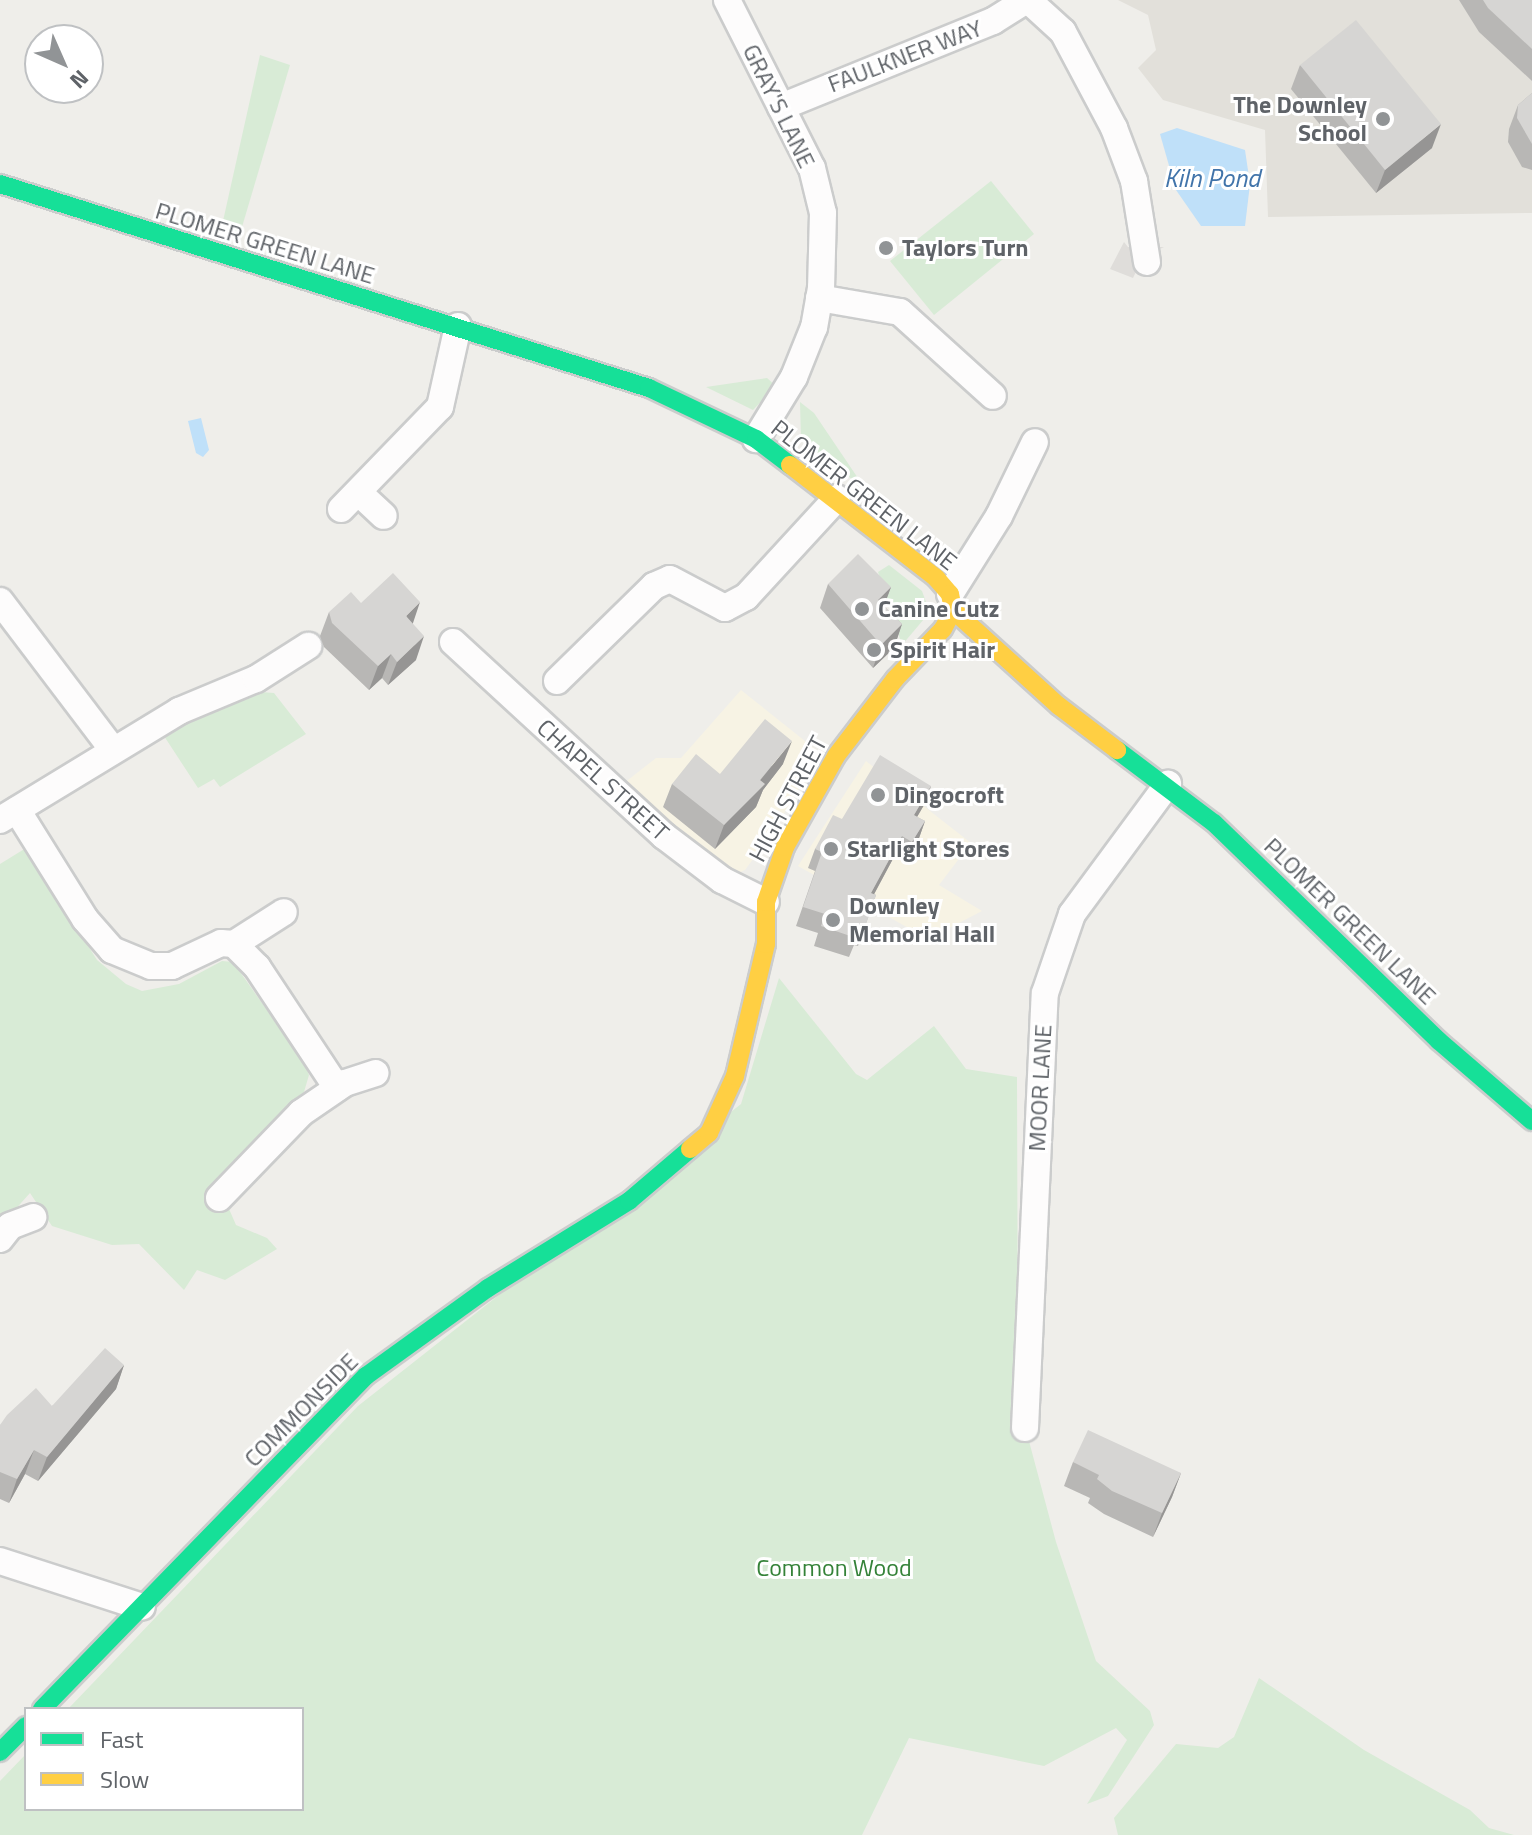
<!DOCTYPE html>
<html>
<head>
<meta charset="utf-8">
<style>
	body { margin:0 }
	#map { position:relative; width:1532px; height:1835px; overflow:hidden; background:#efeeea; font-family:"Titillium Web",sans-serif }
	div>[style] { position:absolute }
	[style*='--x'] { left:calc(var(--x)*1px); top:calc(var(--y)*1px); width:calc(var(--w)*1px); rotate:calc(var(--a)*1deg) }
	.commercial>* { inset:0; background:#f7f3e4 }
	.industrial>* { inset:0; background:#dfddda }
	.education>* { inset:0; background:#e2e0da }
	.green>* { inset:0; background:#d8ebd6 }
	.water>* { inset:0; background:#bfe0f9 }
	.roads { filter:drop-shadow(2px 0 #cbcccc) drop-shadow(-2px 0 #cbcccc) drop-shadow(0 2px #cbcccc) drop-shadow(0 -2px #cbcccc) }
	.street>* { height:26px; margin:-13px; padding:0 13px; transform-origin:13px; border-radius:13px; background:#fdfcfc }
	.fast>* { height:18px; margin:-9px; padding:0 9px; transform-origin:9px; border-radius:9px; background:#16e098 }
	.slow>* { height:18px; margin:-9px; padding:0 9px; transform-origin:9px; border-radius:9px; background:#ffcf43 }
	.wall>* { inset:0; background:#b8b7b5 }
	.shaded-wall>* { inset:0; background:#969594 }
	.building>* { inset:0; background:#d6d5d3 }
	.dots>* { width:22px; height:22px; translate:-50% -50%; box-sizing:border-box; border:4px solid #fff; border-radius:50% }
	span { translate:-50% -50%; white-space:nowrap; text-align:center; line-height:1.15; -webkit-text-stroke:6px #fff; paint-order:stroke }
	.street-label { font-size:24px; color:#5f6368 }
	.poi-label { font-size:24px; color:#5f6368; font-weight:700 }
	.right { translate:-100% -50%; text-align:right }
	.left { translate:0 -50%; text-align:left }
	.park-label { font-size:24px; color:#348238 }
	.water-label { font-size:26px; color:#4174aa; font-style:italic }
	.legend { position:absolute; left:24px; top:1707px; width:280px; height:104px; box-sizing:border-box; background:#fff; border:2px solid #bfc1c3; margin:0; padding:10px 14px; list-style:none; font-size:24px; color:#5f6368 }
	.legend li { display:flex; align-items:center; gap:16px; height:40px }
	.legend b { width:40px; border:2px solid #bfc1c3 }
	.north { position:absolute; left:24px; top:24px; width:80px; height:80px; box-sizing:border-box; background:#fff; border:2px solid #bfc1c3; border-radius:50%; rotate:135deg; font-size:22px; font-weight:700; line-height:32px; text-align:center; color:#5f6368 }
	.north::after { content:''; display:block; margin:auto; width:28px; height:36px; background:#919496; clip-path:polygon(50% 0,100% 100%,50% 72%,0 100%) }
</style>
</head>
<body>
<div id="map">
	<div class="commercial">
		<div style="clip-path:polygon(741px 690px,820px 753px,773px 832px,745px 870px,736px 874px,726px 873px,619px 787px,656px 758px,681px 758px)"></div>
		<div style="clip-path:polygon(866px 761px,971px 843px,939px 885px,982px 911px,928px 939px,798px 866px)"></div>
	</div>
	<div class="industrial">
		<div style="clip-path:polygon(1124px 242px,1128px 247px,1164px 247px,1143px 257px,1133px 278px,1110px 269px)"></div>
	</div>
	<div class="education">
		<div style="clip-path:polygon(1118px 0,1532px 0,1532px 213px,1268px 217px,1265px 130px,1163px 100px,1138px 68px,1156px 50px,1148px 15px)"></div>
	</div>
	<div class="green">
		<div style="clip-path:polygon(260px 55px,290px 65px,239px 237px,223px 221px)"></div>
		<div style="clip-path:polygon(991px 181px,1034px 234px,934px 315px,890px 261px)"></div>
		<div style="clip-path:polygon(767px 378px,776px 386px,753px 410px,706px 387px)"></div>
		<div style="clip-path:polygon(800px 402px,814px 413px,866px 490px,801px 440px)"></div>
		<div style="clip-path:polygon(889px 565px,922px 591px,926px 602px,924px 619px,902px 645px,878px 572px)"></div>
		<div style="clip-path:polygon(261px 692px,274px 693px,306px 734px,220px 787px,214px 779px,198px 788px,164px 736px,203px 711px)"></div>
		<div style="clip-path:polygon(26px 848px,97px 960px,126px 984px,142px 991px,179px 984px,222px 961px,233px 962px,303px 1061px,309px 1075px,304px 1092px,291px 1102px,294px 1107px,226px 1202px,236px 1225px,267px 1238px,277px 1249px,225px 1280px,197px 1270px,184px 1290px,139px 1244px,112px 1245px,52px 1226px,30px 1193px,12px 1213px,0 1214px,0 864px)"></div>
		<div style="clip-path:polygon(779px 978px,856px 1074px,867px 1080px,934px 1026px,966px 1069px,1017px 1077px,1018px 1400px,1056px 1542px,1096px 1661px,1150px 1711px,1154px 1725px,1108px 1796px,1087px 1804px,1127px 1740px,1116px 1728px,1044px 1766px,909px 1738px,862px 1835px,0 1835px,0 1781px,26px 1754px,26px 1809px,302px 1809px,302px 1709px,68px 1709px,358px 1406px,741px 1104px)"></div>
		<div style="clip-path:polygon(1259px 1678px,1364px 1750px,1470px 1810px,1489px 1828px,1514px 1835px,1118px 1835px,1114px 1818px,1176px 1744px,1218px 1748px,1234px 1737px)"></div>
	</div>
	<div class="water">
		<div style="clip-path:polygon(1177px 128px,1245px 150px,1250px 184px,1245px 226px,1201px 226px,1176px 190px,1160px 134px)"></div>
		<div style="clip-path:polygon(201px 418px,209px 450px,203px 457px,196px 453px,188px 421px)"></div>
	</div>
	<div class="roads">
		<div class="street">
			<div style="--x:727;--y:0;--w:188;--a:63.2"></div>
			<div style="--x:812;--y:168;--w:46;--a:76.3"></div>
			<div style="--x:823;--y:213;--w:75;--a:91.5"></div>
			<div style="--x:821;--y:288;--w:40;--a:100"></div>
			<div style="--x:814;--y:327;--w:54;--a:111.8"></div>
			<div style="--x:794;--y:377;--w:73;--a:121.5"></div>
			<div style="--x:1028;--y:0;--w:47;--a:42.4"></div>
			<div style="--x:1063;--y:32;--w:109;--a:62"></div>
			<div style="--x:1114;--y:128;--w:57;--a:69.3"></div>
			<div style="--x:1134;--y:181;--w:82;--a:80.9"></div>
			<div style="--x:781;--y:107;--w:229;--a:-22.1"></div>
			<div style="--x:993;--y:21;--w:39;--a:-32"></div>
			<div style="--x:819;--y:298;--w:82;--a:9.8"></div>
			<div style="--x:900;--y:312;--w:125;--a:42.1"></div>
			<div style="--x:358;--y:492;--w:35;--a:43"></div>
			<div style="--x:341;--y:509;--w:142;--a:-45.9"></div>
			<div style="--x:440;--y:407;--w:83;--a:-77.5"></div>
			<div style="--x:950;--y:594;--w:92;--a:-57.9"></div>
			<div style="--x:999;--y:516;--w:82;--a:-64.1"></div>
			<div style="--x:0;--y:601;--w:187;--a:52.8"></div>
			<div style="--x:453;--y:642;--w:287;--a:42.6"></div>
			<div style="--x:664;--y:836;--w:73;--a:37.2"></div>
			<div style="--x:722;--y:880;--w:49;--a:26.6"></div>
			<div style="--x:557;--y:681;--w:136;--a:-44.4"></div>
			<div style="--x:654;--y:586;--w:17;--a:-24"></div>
			<div style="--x:670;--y:579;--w:62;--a:27.8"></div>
			<div style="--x:725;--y:608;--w:24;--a:-28"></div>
			<div style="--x:746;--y:597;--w:134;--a:-47.4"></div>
			<div style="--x:17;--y:810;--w:128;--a:58"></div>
			<div style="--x:85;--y:919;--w:41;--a:48.9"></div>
			<div style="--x:112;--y:950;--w:42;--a:22.3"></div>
			<div style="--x:151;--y:966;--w:21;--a:0"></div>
			<div style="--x:172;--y:966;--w:54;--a:-25.1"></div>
			<div style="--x:221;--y:943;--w:13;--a:4"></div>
			<div style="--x:234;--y:944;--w:33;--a:45"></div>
			<div style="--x:257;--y:967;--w:145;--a:56.5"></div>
			<div style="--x:0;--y:820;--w:210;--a:-31.3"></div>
			<div style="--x:179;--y:711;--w:83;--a:-22.6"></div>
			<div style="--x:256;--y:679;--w:62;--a:-32.4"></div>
			<div style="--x:234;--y:944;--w:59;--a:-32.6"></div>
			<div style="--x:219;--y:1198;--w:118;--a:-46"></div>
			<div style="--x:301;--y:1113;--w:53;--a:-34.3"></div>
			<div style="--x:345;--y:1083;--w:32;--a:-18"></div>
			<div style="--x:0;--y:1239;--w:16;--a:-52"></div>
			<div style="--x:10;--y:1226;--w:25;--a:-21"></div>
			<div style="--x:1025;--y:1428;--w:435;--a:-87.4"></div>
			<div style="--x:1045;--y:993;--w:83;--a:-71.1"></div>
			<div style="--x:1072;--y:914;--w:162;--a:-53.6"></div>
			<div style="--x:0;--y:1561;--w:149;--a:17.9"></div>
		</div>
		<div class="fast">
			<div style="--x:0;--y:184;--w:680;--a:17.45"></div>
			<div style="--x:649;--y:388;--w:119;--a:25.5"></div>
			<div style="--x:756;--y:439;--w:43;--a:37.4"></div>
			<div style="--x:1117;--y:750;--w:121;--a:37"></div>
			<div style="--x:1214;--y:823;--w:313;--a:44.1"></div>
			<div style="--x:1439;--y:1041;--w:123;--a:40.7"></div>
			<div style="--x:42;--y:1709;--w:465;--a:-45.8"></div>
			<div style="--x:366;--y:1376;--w:150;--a:-35.8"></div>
			<div style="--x:488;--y:1288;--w:166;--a:-31.7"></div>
			<div style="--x:629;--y:1201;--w:80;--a:-40.4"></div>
			<div style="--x:0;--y:1752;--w:37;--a:-45"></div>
		</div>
		<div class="slow">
			<div style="--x:790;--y:465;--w:185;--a:37.7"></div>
			<div style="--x:936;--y:578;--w:21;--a:49"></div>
			<div style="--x:950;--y:594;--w:16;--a:79"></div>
			<div style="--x:953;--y:610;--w:143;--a:42.2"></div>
			<div style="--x:1059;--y:706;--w:73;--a:37.2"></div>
			<div style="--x:690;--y:1149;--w:25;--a:-40"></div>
			<div style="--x:709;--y:1133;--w:63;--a:-65.5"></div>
			<div style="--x:735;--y:1076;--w:136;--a:-76.8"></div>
			<div style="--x:766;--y:944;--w:42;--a:-90"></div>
			<div style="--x:766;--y:902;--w:58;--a:-70.9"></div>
			<div style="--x:785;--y:847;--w:104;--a:-60.7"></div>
			<div style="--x:836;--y:756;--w:97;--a:-52.5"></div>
			<div style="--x:895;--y:679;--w:69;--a:-46.2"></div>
			<div style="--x:943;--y:629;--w:21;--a:-62"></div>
		</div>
	</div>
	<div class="wall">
		<div style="clip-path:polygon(1459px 0,1532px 0,1532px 81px,1479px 32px)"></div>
		<div style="clip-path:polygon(1300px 65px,1432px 148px,1376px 193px,1291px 89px)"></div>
		<div style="clip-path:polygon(1532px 93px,1532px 170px,1522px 167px,1508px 142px,1509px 129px,1518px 105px)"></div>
		<div style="clip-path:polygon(828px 584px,891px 587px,884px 606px,902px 624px,894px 648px,873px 668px,820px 608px)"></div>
		<div style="clip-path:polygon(329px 612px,412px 623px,416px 660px,388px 685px,382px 678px,369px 690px,324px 647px,320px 636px)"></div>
		<div style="clip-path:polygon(783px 764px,763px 790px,756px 807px,715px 849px,663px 807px,672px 784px,720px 774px)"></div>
		<div style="clip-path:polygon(931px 786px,924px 805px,917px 817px,925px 821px,918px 841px,905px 861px,895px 855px,874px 894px,876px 895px,858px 946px,854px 945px,849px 957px,814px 946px,818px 933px,796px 926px,815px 871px,808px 868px,815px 849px,842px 819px)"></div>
		<div style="clip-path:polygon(124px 1365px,116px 1389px,38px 1481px,25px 1474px,9px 1503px,0 1499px,0 1425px,52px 1406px)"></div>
		<div style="clip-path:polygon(1073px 1462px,1181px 1473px,1172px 1497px,1153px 1537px,1104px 1514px,1088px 1503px,1090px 1498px,1064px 1486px)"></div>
	</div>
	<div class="shaded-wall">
		<div style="clip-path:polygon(1441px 124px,1432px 148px,1376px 193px,1385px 170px)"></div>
		<div style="clip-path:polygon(891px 587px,882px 611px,878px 600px)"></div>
		<div style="clip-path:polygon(420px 602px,412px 626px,406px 616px)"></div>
		<div style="clip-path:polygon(902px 624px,894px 648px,873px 668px,881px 645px)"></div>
		<div style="clip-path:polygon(424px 636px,416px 660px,388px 685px,397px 662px)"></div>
		<div style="clip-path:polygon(391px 654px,382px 678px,369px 690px,378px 666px)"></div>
		<div style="clip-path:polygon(792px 741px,783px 764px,763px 790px,756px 807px,715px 849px,724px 825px)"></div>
		<div style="clip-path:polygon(931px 786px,924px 805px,907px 834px,914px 815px)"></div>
		<div style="clip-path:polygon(925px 821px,918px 841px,905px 861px,912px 842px)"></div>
		<div style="clip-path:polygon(902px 836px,895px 855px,864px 913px,871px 893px)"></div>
		<div style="clip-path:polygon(124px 1365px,116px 1389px,38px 1481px,47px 1457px)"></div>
		<div style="clip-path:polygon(34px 1450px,25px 1474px,9px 1503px,17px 1479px)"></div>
		<div style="clip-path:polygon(1181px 1473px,1172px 1497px,1153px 1537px,1162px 1513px)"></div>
	</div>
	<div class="building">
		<div style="clip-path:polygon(1483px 0,1532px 0,1532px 49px,1488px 8px)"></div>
		<div style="clip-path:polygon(1356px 20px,1441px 124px,1385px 170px,1300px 65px)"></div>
		<div style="clip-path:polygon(1532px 93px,1532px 144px,1517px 118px,1518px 105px)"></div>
		<div style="clip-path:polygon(858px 554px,891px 587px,878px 600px,902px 624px,881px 645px,828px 584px)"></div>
		<div style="clip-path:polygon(393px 573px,420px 602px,406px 616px,424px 636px,397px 662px,391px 654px,378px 666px,332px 623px,329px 612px,351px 592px,361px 603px)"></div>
		<div style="clip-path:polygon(765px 719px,792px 741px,760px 780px,765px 784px,724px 825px,672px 784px,696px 754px,720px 774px)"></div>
		<div style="clip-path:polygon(880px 755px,931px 786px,914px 815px,925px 821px,912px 842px,902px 836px,871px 893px,876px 895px,865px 927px,860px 925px,856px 938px,821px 926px,825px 914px,803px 907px,822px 852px,815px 849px,833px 815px,842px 819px)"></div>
		<div style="clip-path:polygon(105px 1348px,124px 1365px,47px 1457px,34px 1450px,17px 1479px,0 1472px,0 1425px,7px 1415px,36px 1388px,52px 1406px)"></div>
		<div style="clip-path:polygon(1088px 1430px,1181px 1473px,1162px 1513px,1112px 1491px,1097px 1479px,1099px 1475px,1073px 1462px)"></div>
	</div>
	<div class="dots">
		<div style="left:1383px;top:119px;background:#919496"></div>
		<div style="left:886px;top:248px;background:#919496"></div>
		<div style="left:862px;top:609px;background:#919496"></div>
		<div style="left:874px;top:650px;background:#919496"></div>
		<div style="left:878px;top:795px;background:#919496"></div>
		<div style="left:831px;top:849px;background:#919496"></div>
		<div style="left:833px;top:920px;background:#919496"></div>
	</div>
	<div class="street-label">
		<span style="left:905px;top:56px;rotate:-21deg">FAULKNER WAY</span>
		<span style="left:779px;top:106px;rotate:64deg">GRAY'S LANE</span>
		<span style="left:265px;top:243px;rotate:17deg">PLOMER GREEN LANE</span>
		<span style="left:864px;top:495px;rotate:38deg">PLOMER GREEN LANE</span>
		<span style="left:603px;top:780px;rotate:42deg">CHAPEL STREET</span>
		<span style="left:788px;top:799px;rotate:-62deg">HIGH STREET</span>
		<span style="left:1350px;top:921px;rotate:44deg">PLOMER GREEN LANE</span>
		<span style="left:1040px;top:1088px;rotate:-87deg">MOOR LANE</span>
		<span style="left:301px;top:1410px;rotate:-45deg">COMMONSIDE</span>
	</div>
	<div class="poi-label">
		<span class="right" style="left:1367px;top:119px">The Downley<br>School</span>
		<span class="left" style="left:902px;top:248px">Taylors Turn</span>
		<span class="left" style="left:878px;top:609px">Canine Cutz</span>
		<span class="left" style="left:890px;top:650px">Spirit Hair</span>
		<span class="left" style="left:894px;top:795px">Dingocroft</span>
		<span class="left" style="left:847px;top:849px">Starlight Stores</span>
		<span class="left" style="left:849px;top:920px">Downley<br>Memorial Hall</span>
	</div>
	<div class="park-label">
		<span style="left:834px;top:1568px">Common Wood</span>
	</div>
	<div class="water-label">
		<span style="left:1212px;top:178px">Kiln Pond</span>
	</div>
	<ul class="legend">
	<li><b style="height:10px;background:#16e098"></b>Fast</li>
	<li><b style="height:10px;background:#ffcf43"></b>Slow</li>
	</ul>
	<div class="north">N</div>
</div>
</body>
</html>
